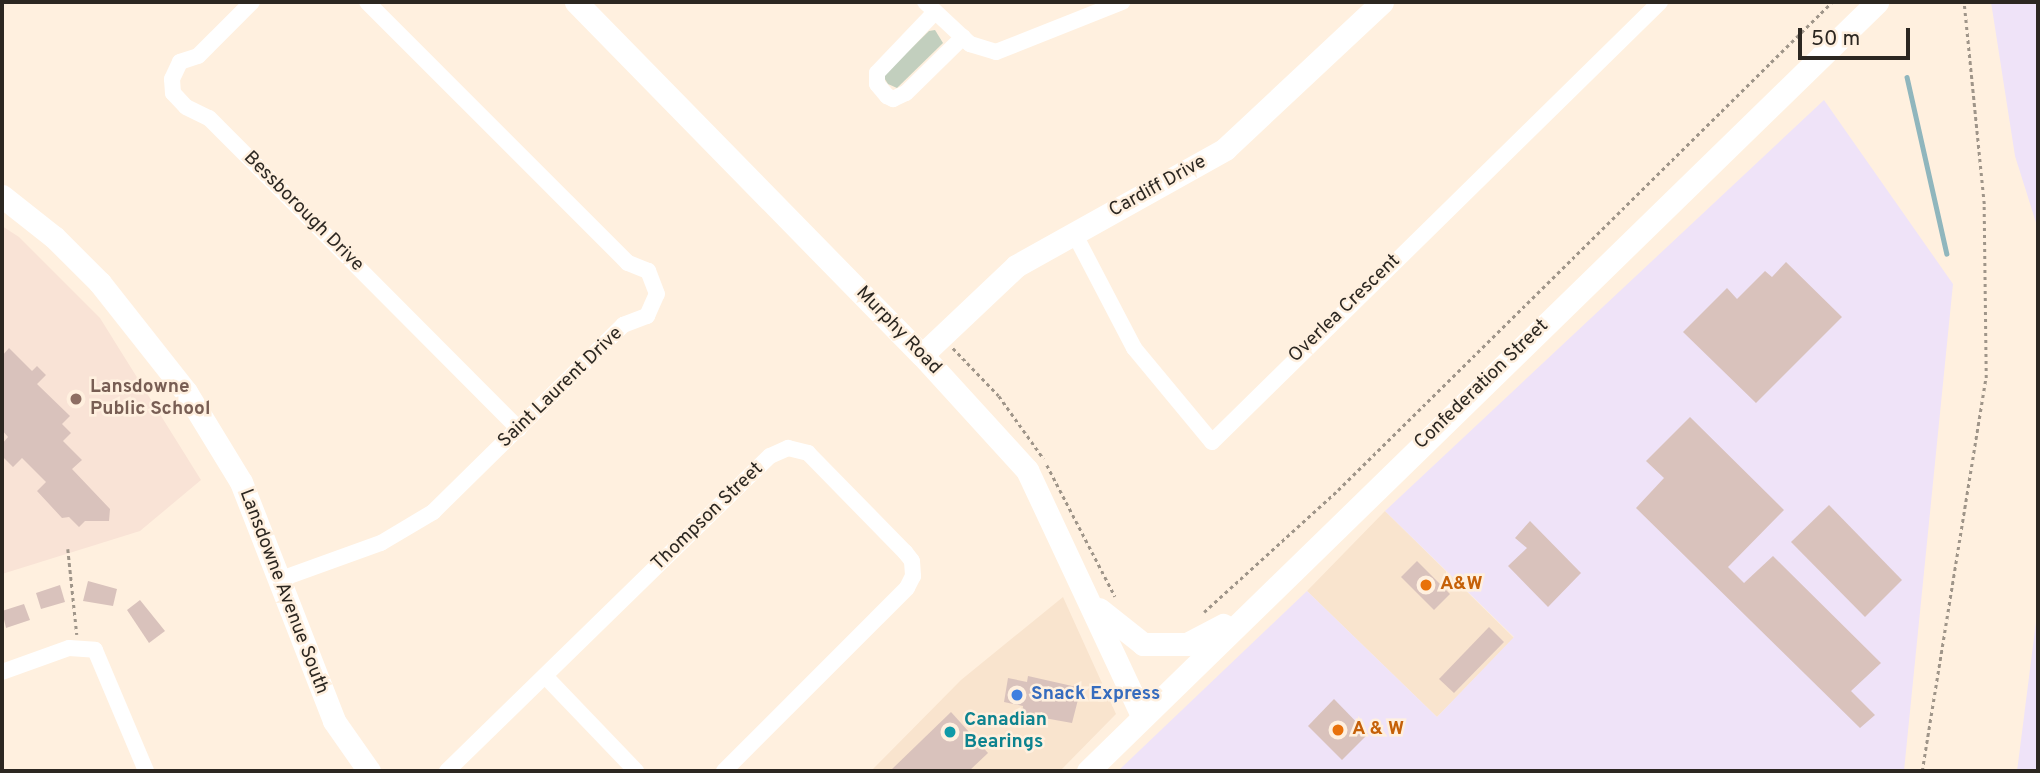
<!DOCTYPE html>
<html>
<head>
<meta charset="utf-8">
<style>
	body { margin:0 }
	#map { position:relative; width:2040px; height:773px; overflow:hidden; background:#fff0df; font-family:Overpass,sans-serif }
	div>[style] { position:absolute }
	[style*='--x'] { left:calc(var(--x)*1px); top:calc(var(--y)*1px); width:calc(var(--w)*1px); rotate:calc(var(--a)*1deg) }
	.built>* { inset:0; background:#f9e4ce }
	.industrial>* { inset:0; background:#efe3f8 }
	.education>* { inset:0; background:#f9e3d6 }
	.green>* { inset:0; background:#c2cfbe }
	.stream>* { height:4.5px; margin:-2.25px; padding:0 2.25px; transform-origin:2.25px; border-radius:2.25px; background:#90b6bd }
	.building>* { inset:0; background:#d9c2bc }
	.path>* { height:2.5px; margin-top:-1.25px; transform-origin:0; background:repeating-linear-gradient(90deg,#9f9589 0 3.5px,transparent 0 7px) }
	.street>* { height:16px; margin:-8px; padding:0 8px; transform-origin:8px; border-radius:8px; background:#fff }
	.secondary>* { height:23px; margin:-11.5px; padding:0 11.5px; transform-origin:11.5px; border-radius:11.5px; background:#fff }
	.dots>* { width:19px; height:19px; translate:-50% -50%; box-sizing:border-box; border:4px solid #fff0df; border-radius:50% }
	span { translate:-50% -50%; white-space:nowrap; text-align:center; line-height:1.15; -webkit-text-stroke:5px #fff0df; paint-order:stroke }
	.street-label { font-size:19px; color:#2c2721 }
	.education-label { font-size:19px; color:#785e54; font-weight:700 }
	.left { translate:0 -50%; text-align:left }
	.food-label { font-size:19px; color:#c56008; font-weight:700 }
	.shop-label { font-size:19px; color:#366cbe; font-weight:700 }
	.culture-label { font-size:19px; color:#0d838f; font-weight:700 }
	.frame { position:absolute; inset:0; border:4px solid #2c2721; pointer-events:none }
	.scale { position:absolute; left:1798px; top:28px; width:112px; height:32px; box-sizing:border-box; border:4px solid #2c2721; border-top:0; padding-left:9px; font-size:21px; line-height:24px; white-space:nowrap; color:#2c2721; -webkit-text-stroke:5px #fff0df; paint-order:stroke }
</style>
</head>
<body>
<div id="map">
	<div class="built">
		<div style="clip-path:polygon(1385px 511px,1514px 638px,1437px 717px,1307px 591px)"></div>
		<div style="clip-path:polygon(1063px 597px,1116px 714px,1060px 771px,871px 771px,961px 680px)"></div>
	</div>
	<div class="industrial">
		<div style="clip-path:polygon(1991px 2px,2038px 2px,2038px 229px,2015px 156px)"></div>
		<div style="clip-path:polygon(1824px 100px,1953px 284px,1904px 771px,1118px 771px,1307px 591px,1437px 717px,1514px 637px,1385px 511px)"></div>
		<div style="clip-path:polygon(2038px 606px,2038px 771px,2017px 771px,2020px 748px)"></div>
	</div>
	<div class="education">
		<div style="clip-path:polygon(2px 226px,19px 237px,100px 318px,201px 480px,140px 531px,2px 574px)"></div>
	</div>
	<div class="green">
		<div style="clip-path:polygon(935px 30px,943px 43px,897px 88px,888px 84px,883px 76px,929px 31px)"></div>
	</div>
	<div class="stream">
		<div style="--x:1907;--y:77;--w:181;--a:77.3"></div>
	</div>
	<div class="building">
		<div style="clip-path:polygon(1786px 262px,1842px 317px,1756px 403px,1683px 332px,1727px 288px,1737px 299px,1765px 271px,1772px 277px)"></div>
		<div style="clip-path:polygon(9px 348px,32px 371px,37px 366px,46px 375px,37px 384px,70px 416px,62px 424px,71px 433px,63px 441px,82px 460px,72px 469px,110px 509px,109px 521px,85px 521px,79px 527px,69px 517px,62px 518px,37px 491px,46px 482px,22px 458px,13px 467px,2px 456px,2px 444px,8px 437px,2px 430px,2px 356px)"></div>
		<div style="clip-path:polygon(1690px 417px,1784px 510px,1728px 567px,1744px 583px,1773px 556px,1881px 663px,1851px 691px,1875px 715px,1860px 728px,1636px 508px,1664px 478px,1646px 461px)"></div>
		<div style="clip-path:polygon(1829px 505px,1902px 580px,1865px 617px,1791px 542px)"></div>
		<div style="clip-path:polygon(1530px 521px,1581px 573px,1548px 607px,1508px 566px,1527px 548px,1515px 538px)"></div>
		<div style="clip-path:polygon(1417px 561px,1450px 594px,1434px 610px,1401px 577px)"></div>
		<div style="clip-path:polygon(88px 581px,117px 589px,113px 606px,83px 601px)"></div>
		<div style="clip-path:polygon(60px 585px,65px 602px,41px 609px,36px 593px)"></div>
		<div style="clip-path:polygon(140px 600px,165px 631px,149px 643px,127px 610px)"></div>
		<div style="clip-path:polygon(24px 604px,30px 620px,6px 628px,2px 611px)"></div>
		<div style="clip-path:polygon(1489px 627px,1504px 642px,1454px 693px,1439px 679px)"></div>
		<div style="clip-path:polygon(1028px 676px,1081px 688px,1072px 723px,1022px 714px,1023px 706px,1004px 702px,1008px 678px,1027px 682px)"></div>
		<div style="clip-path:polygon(1334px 699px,1368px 734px,1342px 760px,1308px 726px)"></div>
		<div style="clip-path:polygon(951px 712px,988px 753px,969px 771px,890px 771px)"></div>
	</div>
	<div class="path">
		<div style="--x:953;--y:348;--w:66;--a:46.2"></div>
		<div style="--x:999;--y:396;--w:77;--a:54.5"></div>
		<div style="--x:1047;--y:465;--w:148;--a:62.6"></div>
		<div style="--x:68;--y:549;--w:86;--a:84"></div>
		<div style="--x:1204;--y:612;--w:181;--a:-42.3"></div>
		<div style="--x:1338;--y:490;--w:694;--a:-44.65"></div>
		<div style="--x:1922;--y:771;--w:398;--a:-80.8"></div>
		<div style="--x:1986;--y:378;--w:174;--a:-90.7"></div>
		<div style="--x:1984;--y:204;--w:203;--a:-95.7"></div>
	</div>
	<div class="street">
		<div style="--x:252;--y:2;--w:76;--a:135"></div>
		<div style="--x:198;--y:56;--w:19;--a:162"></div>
		<div style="--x:180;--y:62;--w:19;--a:115"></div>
		<div style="--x:172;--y:79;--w:14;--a:86"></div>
		<div style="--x:173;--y:93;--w:19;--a:47"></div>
		<div style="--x:186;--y:107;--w:25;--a:26"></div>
		<div style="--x:209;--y:118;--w:439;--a:45.1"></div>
		<div style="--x:925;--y:2;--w:62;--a:43"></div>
		<div style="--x:970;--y:44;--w:27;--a:17"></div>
		<div style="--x:996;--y:52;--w:136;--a:-21.6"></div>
		<div style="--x:935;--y:12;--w:84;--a:133.6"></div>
		<div style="--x:877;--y:73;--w:11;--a:90"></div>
		<div style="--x:877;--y:84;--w:16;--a:50"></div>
		<div style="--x:887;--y:96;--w:7;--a:27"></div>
		<div style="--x:893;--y:99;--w:14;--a:-25"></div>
		<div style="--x:906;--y:93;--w:80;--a:-44.5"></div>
		<div style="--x:1074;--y:233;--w:130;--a:62.4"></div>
		<div style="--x:1134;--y:348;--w:122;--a:50.3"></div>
		<div style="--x:1212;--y:442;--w:628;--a:-44.48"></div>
		<div style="--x:281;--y:579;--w:106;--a:-19.8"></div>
		<div style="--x:381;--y:543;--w:61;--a:-30.8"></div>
		<div style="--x:433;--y:512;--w:267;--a:-44.5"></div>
		<div style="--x:623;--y:325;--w:26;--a:-21"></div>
		<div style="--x:647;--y:316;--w:24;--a:-66"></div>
		<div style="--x:657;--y:294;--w:25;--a:-111"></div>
		<div style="--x:648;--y:271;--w:22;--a:-158"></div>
		<div style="--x:628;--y:263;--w:369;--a:-135"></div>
		<div style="--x:2;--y:672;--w:71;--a:-19.7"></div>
		<div style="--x:69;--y:648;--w:26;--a:4"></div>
		<div style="--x:95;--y:650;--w:131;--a:67.1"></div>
		<div style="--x:545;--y:676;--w:132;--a:46.2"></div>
		<div style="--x:447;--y:771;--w:451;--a:-44.3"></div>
		<div style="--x:770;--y:456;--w:20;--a:-24"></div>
		<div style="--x:788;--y:448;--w:21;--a:14"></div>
		<div style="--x:808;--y:453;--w:139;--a:45.6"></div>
		<div style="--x:905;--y:552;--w:11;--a:52"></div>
		<div style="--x:912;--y:561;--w:15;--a:86"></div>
		<div style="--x:913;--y:576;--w:13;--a:117"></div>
		<div style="--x:907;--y:588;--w:259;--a:135"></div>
	</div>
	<div class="secondary">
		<div style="--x:576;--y:2;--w:494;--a:45.6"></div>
		<div style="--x:922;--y:355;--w:156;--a:47.6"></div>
		<div style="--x:1027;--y:470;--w:272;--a:64.9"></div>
		<div style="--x:2;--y:196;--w:66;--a:38.3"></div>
		<div style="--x:54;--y:237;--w:65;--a:45"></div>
		<div style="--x:100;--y:283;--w:139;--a:51.7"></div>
		<div style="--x:186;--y:392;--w:105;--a:58.6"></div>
		<div style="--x:241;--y:482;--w:256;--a:68.7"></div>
		<div style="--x:334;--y:721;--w:61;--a:55"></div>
		<div style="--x:922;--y:355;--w:129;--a:-43.4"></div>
		<div style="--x:1016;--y:266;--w:240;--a:-29.2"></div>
		<div style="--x:1225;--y:149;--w:215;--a:-43.1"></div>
		<div style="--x:1099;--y:609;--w:56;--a:38.5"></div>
		<div style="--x:1143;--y:644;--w:44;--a:0"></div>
		<div style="--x:1187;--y:644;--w:41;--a:-27.8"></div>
		<div style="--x:1088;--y:771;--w:1102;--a:-44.26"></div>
	</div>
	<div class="dots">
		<div style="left:76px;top:399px;background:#8d6e63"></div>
		<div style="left:1426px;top:585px;background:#e8710a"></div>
		<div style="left:1017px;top:695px;background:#3f7fe0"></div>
		<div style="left:1338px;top:730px;background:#e8710a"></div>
		<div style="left:950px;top:732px;background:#0f9aa8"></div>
	</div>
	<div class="street-label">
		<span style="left:1158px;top:187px;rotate:-29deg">Cardiff Drive</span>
		<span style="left:303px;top:212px;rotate:45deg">Bessborough Drive</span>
		<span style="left:1345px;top:309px;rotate:-44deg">Overlea Crescent</span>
		<span style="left:898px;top:331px;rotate:46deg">Murphy Road</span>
		<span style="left:1482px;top:385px;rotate:-44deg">Confederation Street</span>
		<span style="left:561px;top:388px;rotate:-44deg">Saint Laurent Drive</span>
		<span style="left:708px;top:517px;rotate:-44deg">Thompson Street</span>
		<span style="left:283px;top:592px;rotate:69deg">Lansdowne Avenue South</span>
	</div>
	<div class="education-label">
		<span class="left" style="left:90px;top:399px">Lansdowne<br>Public School</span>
	</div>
	<div class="food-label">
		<span class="left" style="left:1440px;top:585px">A&amp;W</span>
		<span class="left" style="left:1352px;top:730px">A &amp; W</span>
	</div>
	<div class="shop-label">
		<span class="left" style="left:1031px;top:695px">Snack Express</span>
	</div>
	<div class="culture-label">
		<span class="left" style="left:964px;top:732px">Canadian<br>Bearings</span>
	</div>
	<div class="frame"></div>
	<div class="scale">50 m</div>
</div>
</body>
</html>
